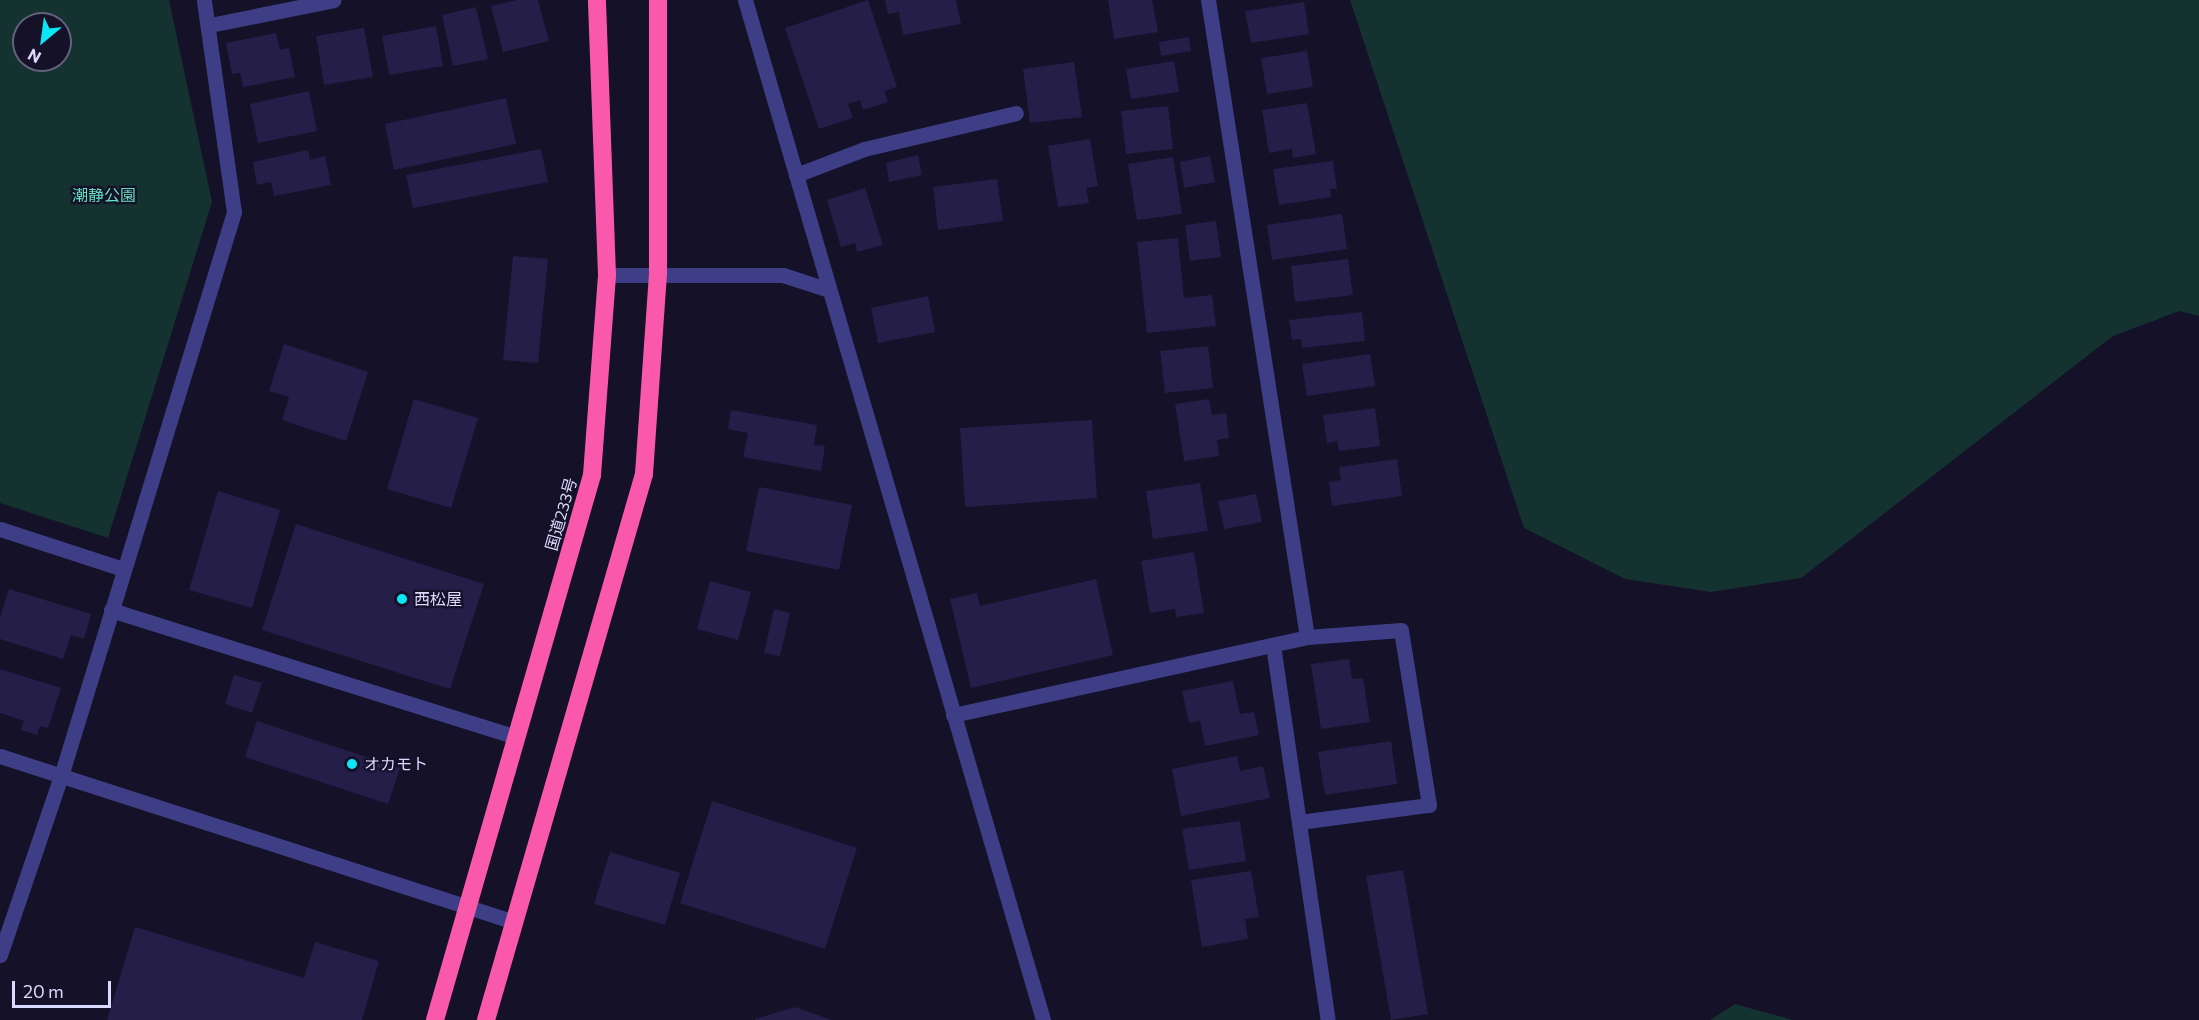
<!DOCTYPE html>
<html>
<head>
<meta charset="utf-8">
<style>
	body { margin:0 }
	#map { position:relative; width:2199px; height:1020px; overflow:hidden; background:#141128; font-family:Commissioner,"Noto Sans JP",sans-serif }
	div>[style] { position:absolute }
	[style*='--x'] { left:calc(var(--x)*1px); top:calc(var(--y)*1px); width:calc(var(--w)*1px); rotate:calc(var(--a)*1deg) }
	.green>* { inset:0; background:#143230 }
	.building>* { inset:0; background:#251e49 }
	.lane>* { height:15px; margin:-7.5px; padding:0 7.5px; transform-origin:7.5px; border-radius:7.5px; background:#3e3e86 }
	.street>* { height:15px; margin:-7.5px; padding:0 7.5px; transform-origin:7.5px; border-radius:7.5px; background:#3e3e86 }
	.highway>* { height:18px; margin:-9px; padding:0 9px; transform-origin:9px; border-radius:9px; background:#fa58ab }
	.dots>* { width:16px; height:16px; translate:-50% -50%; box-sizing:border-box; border:3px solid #141128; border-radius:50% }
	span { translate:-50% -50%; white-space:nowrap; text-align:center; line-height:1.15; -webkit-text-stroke:4.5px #141128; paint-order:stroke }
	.park-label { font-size:16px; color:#66ddbc }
	.street-label { font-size:16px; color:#dcd9fe }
	.poi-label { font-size:16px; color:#dcd9fe }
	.left { translate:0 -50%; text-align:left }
	.north { position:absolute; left:12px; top:12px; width:60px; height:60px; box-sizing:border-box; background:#141128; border:2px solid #64617e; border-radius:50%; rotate:209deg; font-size:16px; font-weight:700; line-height:24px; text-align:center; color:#dcd9fe }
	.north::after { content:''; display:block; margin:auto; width:21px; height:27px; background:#0ce7f8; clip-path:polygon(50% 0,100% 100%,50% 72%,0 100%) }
	.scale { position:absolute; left:12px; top:981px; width:99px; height:27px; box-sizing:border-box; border:3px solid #dcd9fe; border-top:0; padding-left:8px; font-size:18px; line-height:21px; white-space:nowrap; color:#dcd9fe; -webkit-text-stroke:4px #141128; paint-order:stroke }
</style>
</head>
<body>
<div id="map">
	<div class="green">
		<div style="clip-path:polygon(evenodd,0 0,169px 0,212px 202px,108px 538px,0 503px,0 0,24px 24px,60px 24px,60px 60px,24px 60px,24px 24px)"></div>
		<div style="clip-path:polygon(1350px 0,2199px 0,2199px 316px,2179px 311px,2113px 336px,1801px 578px,1711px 592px,1625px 579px,1524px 528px)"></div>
		<div style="clip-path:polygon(1735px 1004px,1793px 1020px,1710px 1020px)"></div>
	</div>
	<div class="building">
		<div style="clip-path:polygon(517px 0,538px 0,549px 41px,503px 52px,491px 6px)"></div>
		<div style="clip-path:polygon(868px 0,897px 87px,884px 91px,888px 102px,863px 110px,860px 100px,848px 104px,853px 118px,819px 129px,785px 28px)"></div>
		<div style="clip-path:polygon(885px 0,956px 0,961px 24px,903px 35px,899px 12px,888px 14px)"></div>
		<div style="clip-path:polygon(1108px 0,1152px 0,1158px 32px,1114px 39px)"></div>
		<div style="clip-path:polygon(1304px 2px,1309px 34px,1251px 43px,1245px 11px)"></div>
		<div style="clip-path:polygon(476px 7px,488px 59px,453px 66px,442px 15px)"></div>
		<div style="clip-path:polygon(436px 26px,443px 66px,389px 75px,382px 36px)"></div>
		<div style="clip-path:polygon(364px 28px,373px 77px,324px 85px,316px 36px)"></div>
		<div style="clip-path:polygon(276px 33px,280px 50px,289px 48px,295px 77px,243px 87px,240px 73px,232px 74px,226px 43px)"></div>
		<div style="clip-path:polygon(1189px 37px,1191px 51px,1161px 56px,1159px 42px)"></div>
		<div style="clip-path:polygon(1307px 51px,1313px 87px,1267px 94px,1261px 58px)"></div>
		<div style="clip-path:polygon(1174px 61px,1179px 92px,1131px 99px,1126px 69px)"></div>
		<div style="clip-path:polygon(1074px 62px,1082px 117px,1030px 123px,1023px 69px)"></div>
		<div style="clip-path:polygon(309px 91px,317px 131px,258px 143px,250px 104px)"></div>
		<div style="clip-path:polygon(506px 98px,516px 144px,394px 170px,385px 124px)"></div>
		<div style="clip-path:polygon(1307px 103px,1316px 154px,1293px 158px,1292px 149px,1269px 153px,1262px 110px)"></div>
		<div style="clip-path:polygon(1168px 106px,1173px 149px,1126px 154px,1121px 111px)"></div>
		<div style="clip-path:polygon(1090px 139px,1098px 186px,1086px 188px,1089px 203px,1058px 207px,1048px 146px)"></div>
		<div style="clip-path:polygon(541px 149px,548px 182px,413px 208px,406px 175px)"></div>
		<div style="clip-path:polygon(308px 150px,310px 160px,325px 156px,331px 185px,274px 196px,271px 182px,257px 185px,253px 162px)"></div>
		<div style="clip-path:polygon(918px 155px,922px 175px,889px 182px,886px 163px)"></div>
		<div style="clip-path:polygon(1210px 156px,1215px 182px,1184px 188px,1180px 162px)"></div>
		<div style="clip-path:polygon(1173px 157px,1182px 214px,1137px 220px,1128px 164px)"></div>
		<div style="clip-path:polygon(1333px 161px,1337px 189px,1330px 189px,1331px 197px,1279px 205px,1273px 169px)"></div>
		<div style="clip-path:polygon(997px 179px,1003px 221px,938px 230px,933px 187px)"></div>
		<div style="clip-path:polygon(865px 188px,883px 245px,857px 252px,855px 243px,841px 247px,827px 200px)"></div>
		<div style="clip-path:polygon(1342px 214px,1347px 249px,1272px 260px,1267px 225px)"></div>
		<div style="clip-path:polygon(1216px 221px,1221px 257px,1190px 261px,1185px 225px)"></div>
		<div style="clip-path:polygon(1178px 238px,1184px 298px,1212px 295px,1216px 326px,1147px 333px,1137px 242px)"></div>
		<div style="clip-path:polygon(513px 256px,548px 259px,538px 363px,503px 360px)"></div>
		<div style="clip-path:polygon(1348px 259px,1353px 295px,1295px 302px,1291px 266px)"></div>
		<div style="clip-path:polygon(928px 296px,935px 332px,878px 343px,871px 308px)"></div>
		<div style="clip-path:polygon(1362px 312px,1365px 341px,1302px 348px,1301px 339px,1292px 340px,1289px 320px)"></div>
		<div style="clip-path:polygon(284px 344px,368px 372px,346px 441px,282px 420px,289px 397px,269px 391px)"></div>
		<div style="clip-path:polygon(1208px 346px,1213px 388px,1165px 393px,1160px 351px)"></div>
		<div style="clip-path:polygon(1370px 354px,1375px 386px,1307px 396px,1302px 364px)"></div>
		<div style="clip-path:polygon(414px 399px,478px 418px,451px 508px,387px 489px)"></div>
		<div style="clip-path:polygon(1209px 399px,1212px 415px,1226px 413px,1229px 438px,1217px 440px,1219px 456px,1184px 461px,1175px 404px)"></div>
		<div style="clip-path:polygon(1375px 408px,1380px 446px,1339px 451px,1337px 441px,1327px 443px,1323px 415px)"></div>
		<div style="clip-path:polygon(731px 410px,817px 425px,814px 445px,825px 446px,821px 471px,743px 457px,748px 433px,728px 429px)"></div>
		<div style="clip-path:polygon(1092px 420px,1097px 498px,965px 507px,960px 428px)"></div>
		<div style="clip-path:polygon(1397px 459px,1402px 496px,1332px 506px,1329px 482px,1341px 480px,1339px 467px)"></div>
		<div style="clip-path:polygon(1200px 483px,1208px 531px,1153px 539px,1146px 491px)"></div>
		<div style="clip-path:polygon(759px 487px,852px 505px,839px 570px,746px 551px)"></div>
		<div style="clip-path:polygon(218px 491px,280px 510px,252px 608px,189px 590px)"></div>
		<div style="clip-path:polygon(1256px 494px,1262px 522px,1224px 529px,1218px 501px)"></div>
		<div style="clip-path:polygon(296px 524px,484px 584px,450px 689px,262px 630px)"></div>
		<div style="clip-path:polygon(1194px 552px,1204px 613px,1176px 617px,1175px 609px,1150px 613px,1141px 561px)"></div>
		<div style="clip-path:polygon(1096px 579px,1113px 655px,971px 688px,950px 599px,977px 593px,980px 606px)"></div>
		<div style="clip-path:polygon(710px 581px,751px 592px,738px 640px,697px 629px)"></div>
		<div style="clip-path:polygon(9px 589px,91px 614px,84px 639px,71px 635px,63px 659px,0 639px,0 617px)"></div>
		<div style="clip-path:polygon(774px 609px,790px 613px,780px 656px,764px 653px)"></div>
		<div style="clip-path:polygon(1349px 659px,1352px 679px,1363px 678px,1370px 722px,1321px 729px,1311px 664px)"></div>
		<div style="clip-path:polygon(0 669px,61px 688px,48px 728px,40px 726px,37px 735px,21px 730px,24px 721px,0 713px)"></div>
		<div style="clip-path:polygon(234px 675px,262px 683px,252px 713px,225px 704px)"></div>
		<div style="clip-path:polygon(1233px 681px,1240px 714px,1254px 712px,1259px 735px,1205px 746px,1200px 721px,1189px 723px,1182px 691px)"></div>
		<div style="clip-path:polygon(257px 721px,400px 768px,388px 804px,245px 757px)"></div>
		<div style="clip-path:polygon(1391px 741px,1397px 784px,1325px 795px,1318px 752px)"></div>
		<div style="clip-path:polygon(1237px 756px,1240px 771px,1263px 766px,1270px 798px,1181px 816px,1172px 769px)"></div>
		<div style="clip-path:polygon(712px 801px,857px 848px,825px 949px,680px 903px)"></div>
		<div style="clip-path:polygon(1240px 821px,1246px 861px,1189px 870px,1182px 829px)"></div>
		<div style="clip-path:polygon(610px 852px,680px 873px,665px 925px,594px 904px)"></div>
		<div style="clip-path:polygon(1403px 870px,1428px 1014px,1391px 1020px,1366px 876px)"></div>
		<div style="clip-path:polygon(1251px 871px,1259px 917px,1245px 919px,1248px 939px,1202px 947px,1191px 880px)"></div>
		<div style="clip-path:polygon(135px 927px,304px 978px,315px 942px,379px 961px,362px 1020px,107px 1020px)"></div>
		<div style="clip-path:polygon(795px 1007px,832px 1020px,755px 1020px,755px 1019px)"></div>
	</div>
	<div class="lane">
		<div style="--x:796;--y:175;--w:73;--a:-20.9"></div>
		<div style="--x:864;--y:149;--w:156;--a:-13.3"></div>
		<div style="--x:111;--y:610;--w:424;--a:17.4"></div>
	</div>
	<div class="street">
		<div style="--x:745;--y:0;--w:1063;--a:73.71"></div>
		<div style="--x:210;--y:25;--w:126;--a:-11.4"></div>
		<div style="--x:607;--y:275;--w:176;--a:0"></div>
		<div style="--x:783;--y:275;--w:48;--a:18.1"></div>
		<div style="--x:0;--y:529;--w:129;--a:18"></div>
		<div style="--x:1273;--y:645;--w:379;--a:81.7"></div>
		<div style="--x:953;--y:715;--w:362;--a:-12.4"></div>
		<div style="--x:1307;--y:637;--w:645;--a:-98.83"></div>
		<div style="--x:0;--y:756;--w:541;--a:17.87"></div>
		<div style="--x:1299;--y:822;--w:131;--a:-7.5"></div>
		<div style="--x:1429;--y:805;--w:177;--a:-99.1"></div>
		<div style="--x:1401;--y:630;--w:94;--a:175.7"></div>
		<div style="--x:0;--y:955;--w:189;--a:-71.2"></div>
		<div style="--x:61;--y:776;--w:590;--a:-72.95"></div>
		<div style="--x:234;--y:212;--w:214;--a:-98.1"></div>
	</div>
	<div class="highway">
		<div style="--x:435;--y:1020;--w:567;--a:-73.93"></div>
		<div style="--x:592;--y:475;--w:201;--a:-85.7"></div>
		<div style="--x:607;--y:275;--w:275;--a:-92.1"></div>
		<div style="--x:486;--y:1020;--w:568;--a:-73.86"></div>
		<div style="--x:644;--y:474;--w:201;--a:-86"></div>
		<div style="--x:658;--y:273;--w:273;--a:-90"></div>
	</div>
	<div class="dots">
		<div style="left:402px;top:599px;background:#0ce7f8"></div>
		<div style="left:352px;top:764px;background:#0ce7f8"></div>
	</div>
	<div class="park-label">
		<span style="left:104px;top:195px">潮静公園</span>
	</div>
	<div class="street-label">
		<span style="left:561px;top:514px;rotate:-74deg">国道233号</span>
	</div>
	<div class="poi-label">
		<span class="left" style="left:414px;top:599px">西松屋</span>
		<span class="left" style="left:364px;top:764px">オカモト</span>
	</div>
	<div class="north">N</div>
	<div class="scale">20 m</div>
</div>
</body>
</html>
